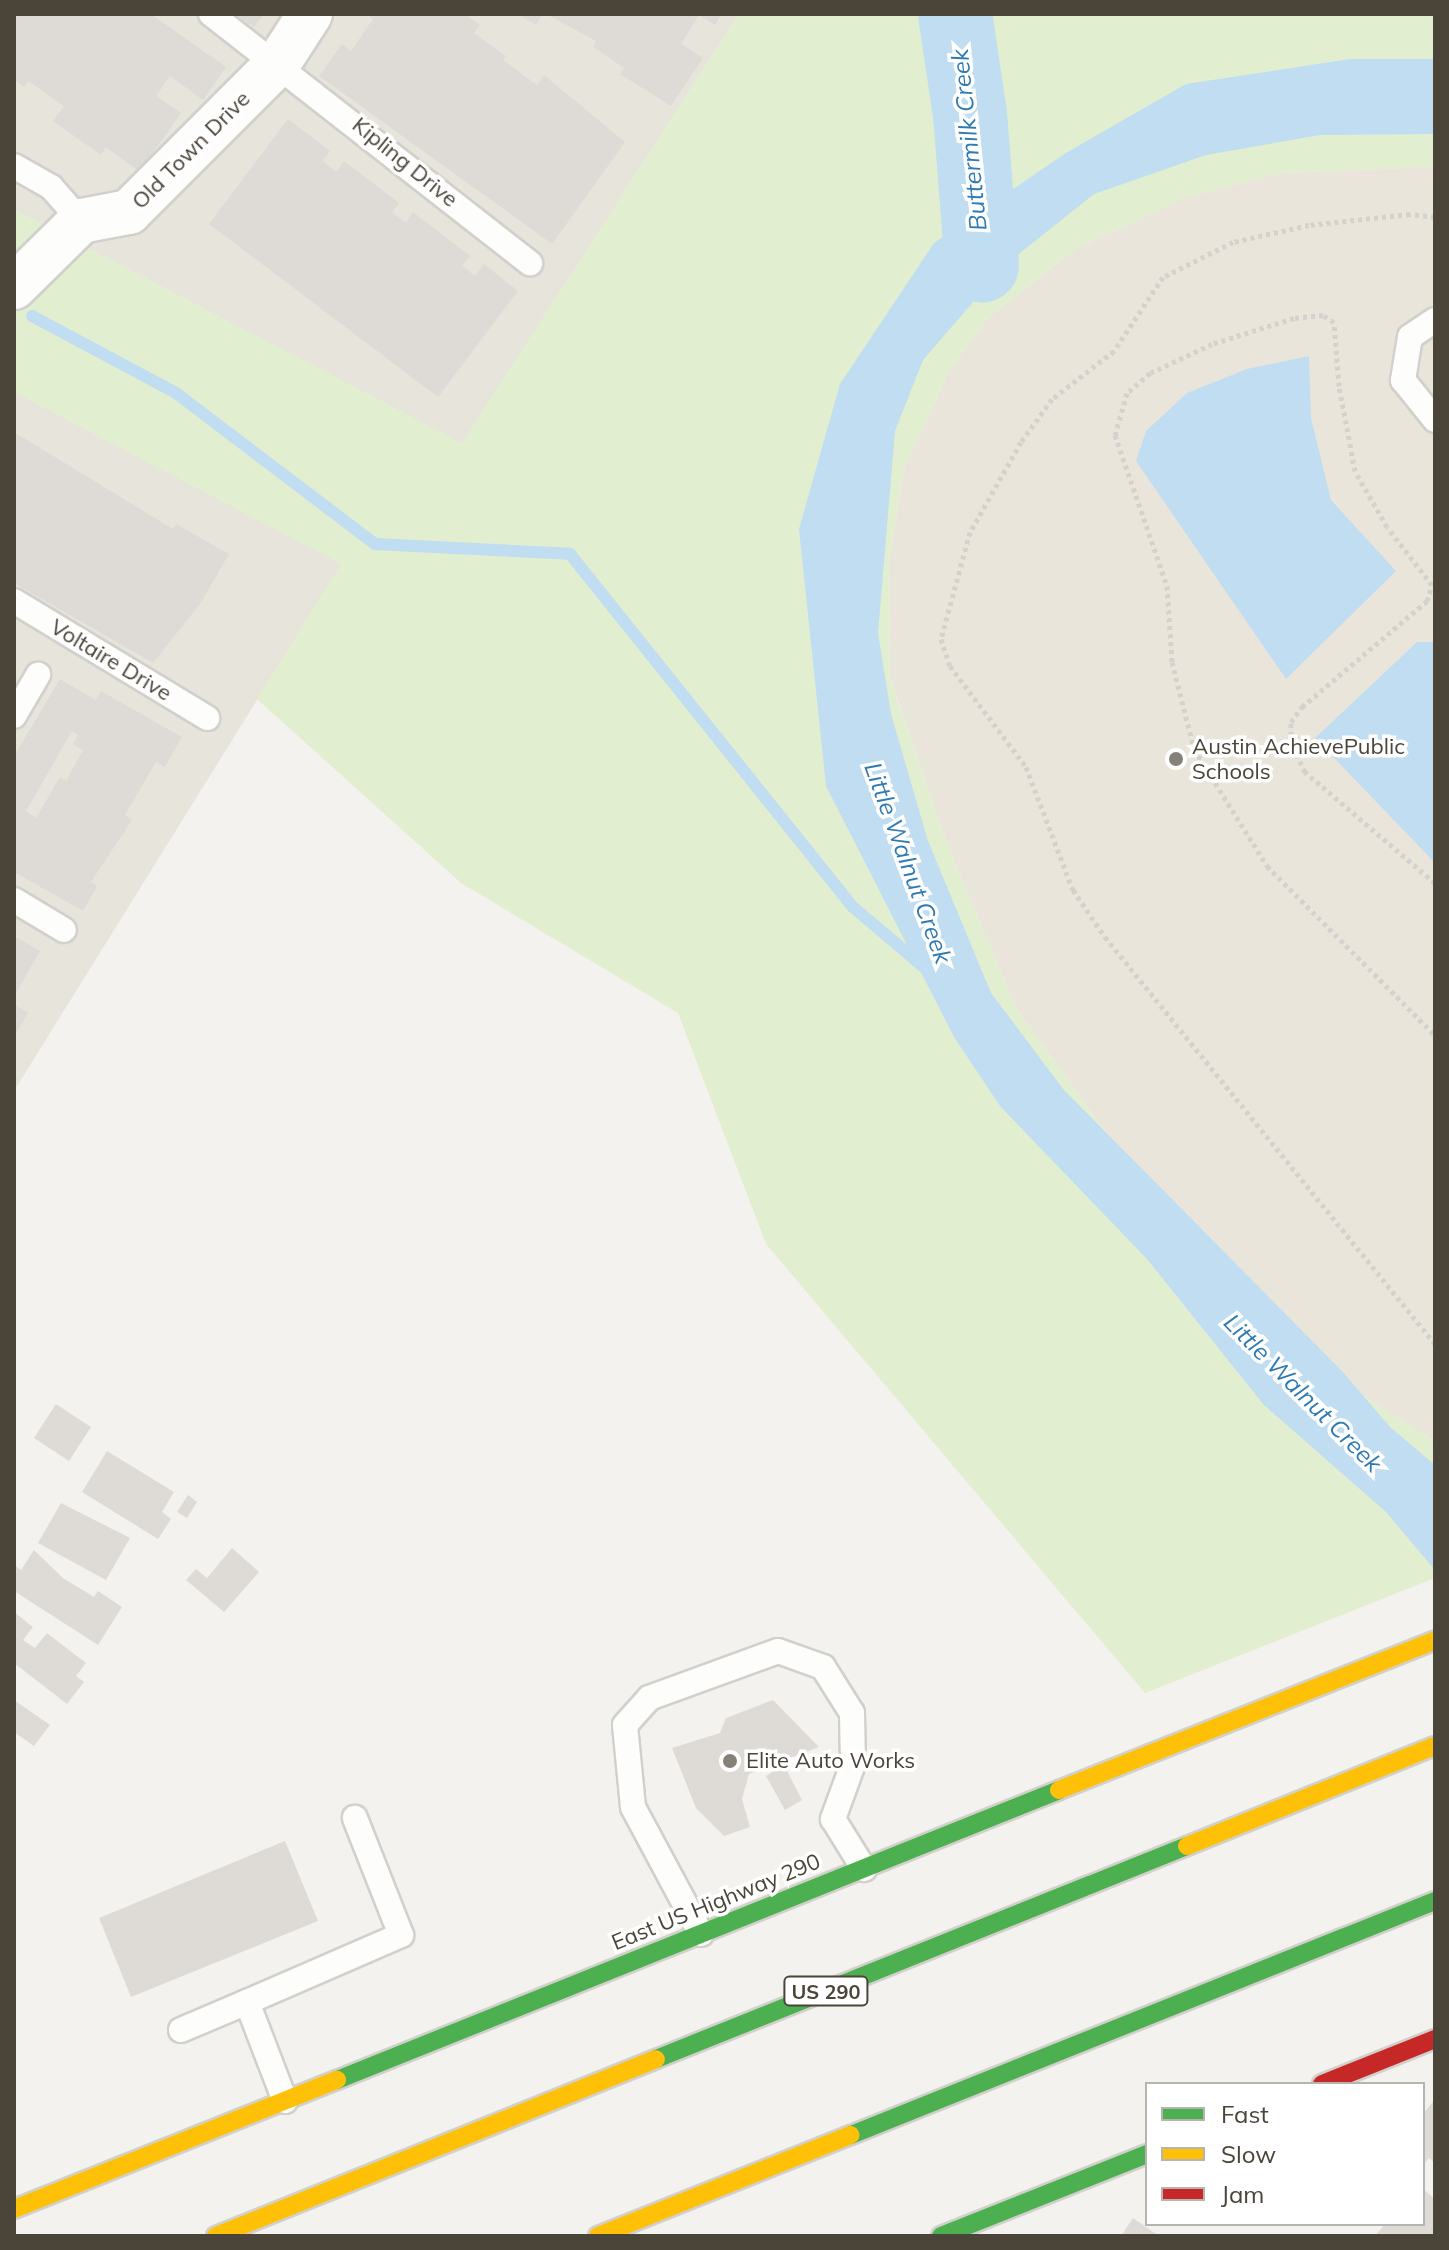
<!DOCTYPE html>
<html>
<head>
<meta charset="utf-8">
<style>
	body { margin:0 }
	#map { position:relative; width:1449px; height:2250px; overflow:hidden; background:#f4f2ee; font-family:Mulish,sans-serif }
	div>[style] { position:absolute }
	[style*='--x'] { left:calc(var(--x)*1px); top:calc(var(--y)*1px); width:calc(var(--w)*1px); rotate:calc(var(--a)*1deg) }
	.residential>* { inset:0; background:#e7e4dc }
	.education>* { inset:0; background:#eae5da }
	.green>* { inset:0; background:#e1eecf }
	.water>* { inset:0; background:#c0ddf1 }
	.stream>* { height:12px; margin:-6px; padding:0 6px; transform-origin:6px; border-radius:6px; background:#c0ddf1 }
	.river>* { height:74px; margin:-37px; padding:0 37px; transform-origin:37px; border-radius:37px; background:#c0ddf1 }
	.building>* { inset:0; background:#dedbd6 }
	.path>* { height:5px; margin-top:-2.5px; transform-origin:0; background:repeating-linear-gradient(90deg,#d3d2cc 0 4px,transparent 0 8px) }
	.roads { filter:drop-shadow(2px 0 #d2d0cb) drop-shadow(-2px 0 #d2d0cb) drop-shadow(0 2px #d2d0cb) drop-shadow(0 -2px #d2d0cb) }
	.lane>* { height:24px; margin:-12px; padding:0 12px; transform-origin:12px; border-radius:12px; background:#fdfdfc }
	.street>* { height:44px; margin:-22px; padding:0 22px; transform-origin:22px; border-radius:22px; background:#fdfdfc }
	.fast>* { height:18px; margin:-9px; padding:0 9px; transform-origin:9px; border-radius:9px; background:#4caf50 }
	.slow>* { height:18px; margin:-9px; padding:0 9px; transform-origin:9px; border-radius:9px; background:#ffc107 }
	.jam>* { height:18px; margin:-9px; padding:0 9px; transform-origin:9px; border-radius:9px; background:#c62828 }
	.dots>* { width:22px; height:22px; translate:-50% -50%; box-sizing:border-box; border:4px solid #fff; border-radius:50% }
	span { translate:-50% -50%; white-space:nowrap; text-align:center; line-height:1.15; -webkit-text-stroke:7px #fff; paint-order:stroke }
	.shield-label span { padding:2px 6px; background:#fff; border:2px solid; border-radius:6px; -webkit-text-stroke-width:0 }
	.shield-label { font-size:20px; color:#4b4439; font-weight:700 }
	.street-label { font-size:22px; color:#4b4439 }
	.poi-label { font-size:22px; color:#4b4439 }
	.left { translate:0 -50%; text-align:left }
	.water-label { font-size:24px; color:#2e7ab2; font-style:italic }
	.frame { position:absolute; inset:0; border:16px solid #4b4439; pointer-events:none }
	.legend { position:absolute; left:1145px; top:2082px; width:280px; height:144px; box-sizing:border-box; background:#fff; border:2px solid #b7b4b0; margin:0; padding:10px 14px; list-style:none; font-size:24px; color:#4b4439 }
	.legend li { display:flex; align-items:center; gap:16px; height:40px }
	.legend b { width:40px; border:2px solid #b7b4b0 }
</style>
</head>
<body>
<div id="map">
	<div class="residential">
		<div style="clip-path:polygon(14px 14px,739px 14px,462px 444px,341px 565px,14px 1091px)"></div>
	</div>
	<div class="education">
		<div style="clip-path:polygon(1435px 167px,1435px 1442px,1344px 1383px,1134px 1171px,1016px 1008px,946px 841px,890px 677px,889px 563px,904px 469px,949px 371px,987px 319px,1075px 249px,1187px 197px,1281px 173px)"></div>
	</div>
	<div class="green">
		<div style="clip-path:polygon(739px 14px,1435px 14px,1435px 167px,1281px 173px,1187px 197px,1075px 249px,987px 319px,949px 371px,904px 469px,889px 563px,890px 678px,946px 841px,1016px 1008px,1134px 1171px,1344px 1383px,1435px 1442px,1435px 1578px,1145px 1693px,766px 1244px,678px 1013px,461px 883px,257px 699px,341px 564px,14px 392px,14px 209px,462px 443px)"></div>
	</div>
	<div class="water">
		<div style="clip-path:polygon(1350px 59px,1435px 59px,1435px 134px,1320px 135px,1206px 155px,1094px 194px,1005px 265px,923px 360px,895px 431px,878px 633px,891px 714px,928px 841px,991px 993px,1063px 1089px,1342px 1371px,1390px 1427px,1435px 1465px,1435px 1570px,1386px 1512px,1264px 1405px,1147px 1259px,1000px 1106px,954px 1037px,826px 786px,799px 529px,840px 384px,934px 243px,1066px 153px,1186px 84px)"></div>
		<div style="clip-path:polygon(1309px 356px,1311px 418px,1331px 500px,1396px 571px,1286px 679px,1136px 461px,1146px 431px,1187px 393px,1247px 369px)"></div>
		<div style="clip-path:polygon(1417px 642px,1435px 642px,1435px 863px,1315px 738px)"></div>
	</div>
	<div class="stream">
		<div style="--x:32;--y:316;--w:163;--a:28.1"></div>
		<div style="--x:176;--y:393;--w:250;--a:37.2"></div>
		<div style="--x:375;--y:544;--w:195;--a:2.9"></div>
		<div style="--x:570;--y:554;--w:452;--a:51.3"></div>
		<div style="--x:853;--y:907;--w:96;--a:40.3"></div>
	</div>
	<div class="river">
		<div style="--x:955;--y:14;--w:101;--a:81.5"></div>
		<div style="--x:970;--y:114;--w:152;--a:85.5"></div>
	</div>
	<div class="building">
		<div style="clip-path:polygon(14px 14px,151px 14px,226px 67px,203px 100px,170px 76px,156px 96px,181px 113px,140px 172px,106px 147px,101px 155px,53px 121px,64px 106px,28px 81px,24px 87px,14px 80px)"></div>
		<div style="clip-path:polygon(235px 14px,264px 14px,254px 27px)"></div>
		<div style="clip-path:polygon(366px 14px,465px 14px,480px 25px,474px 33px,506px 56px,503px 60px,537px 85px,544px 75px,625px 142px,552px 244px,319px 76px,342px 44px,351px 51px,373px 19px)"></div>
		<div style="clip-path:polygon(518px 14px,543px 14px,536px 25px)"></div>
		<div style="clip-path:polygon(546px 14px,722px 14px,715px 25px,699px 15px,681px 44px,703px 58px,671px 106px,620px 74px,624px 68px,593px 47px,596px 41px)"></div>
		<div style="clip-path:polygon(288px 119px,330px 151px,323px 161px,336px 172px,344px 161px,399px 203px,392px 212px,406px 223px,413px 212px,470px 256px,462px 266px,475px 276px,484px 264px,518px 291px,438px 397px,209px 224px)"></div>
		<div style="clip-path:polygon(14px 432px,173px 529px,176px 524px,229px 554px,200px 604px,153px 663px,14px 583px)"></div>
		<div style="clip-path:polygon(evenodd,60px 679px,96px 700px,101px 691px,182px 737px,165px 767px,156px 762px,125px 815px,132px 820px,91px 882px,97px 886px,83px 911px,14px 872px,14px 756px,60px 679px,72px 731px,78px 735px,73px 744px,83px 750px,66px 781px,60px 777px,36px 818px,26px 811px,72px 731px)"></div>
		<div style="clip-path:polygon(14px 936px,40px 951px,14px 997px)"></div>
		<div style="clip-path:polygon(14px 1004px,28px 1013px,14px 1037px)"></div>
		<div style="clip-path:polygon(56px 1404px,91px 1427px,69px 1461px,34px 1438px)"></div>
		<div style="clip-path:polygon(107px 1451px,174px 1492px,162px 1512px,171px 1519px,158px 1539px,82px 1492px)"></div>
		<div style="clip-path:polygon(188px 1495px,197px 1502px,187px 1518px,177px 1512px)"></div>
		<div style="clip-path:polygon(61px 1503px,130px 1538px,106px 1580px,38px 1543px)"></div>
		<div style="clip-path:polygon(232px 1548px,259px 1572px,224px 1612px,186px 1580px,196px 1569px,207px 1578px)"></div>
		<div style="clip-path:polygon(34px 1550px,63px 1578px,94px 1597px,98px 1591px,122px 1607px,98px 1645px,14px 1591px,14px 1565px,21px 1570px)"></div>
		<div style="clip-path:polygon(14px 1612px,33px 1627px,23px 1640px,35px 1648px,47px 1633px,86px 1663px,76px 1676px,84px 1682px,67px 1704px,14px 1663px)"></div>
		<div style="clip-path:polygon(14px 1700px,50px 1725px,34px 1746px,14px 1732px)"></div>
		<div style="clip-path:polygon(773px 1700px,819px 1747px,749px 1774px,742px 1799px,750px 1827px,724px 1836px,696px 1808px,672px 1748px,720px 1733px,726px 1718px)"></div>
		<div style="clip-path:polygon(784px 1765px,802px 1800px,785px 1810px,766px 1776px)"></div>
		<div style="clip-path:polygon(285px 1841px,318px 1921px,131px 1997px,99px 1918px)"></div>
		<div style="clip-path:polygon(1435px 2099px,1435px 2163px,1429px 2158px,1423px 2165px,1423px 2114px)"></div>
		<div style="clip-path:polygon(1423px 2189px,1435px 2199px,1435px 2236px,1375px 2236px,1385px 2224px,1423px 2224px)"></div>
		<div style="clip-path:polygon(1133px 2218px,1159px 2236px,1121px 2236px)"></div>
	</div>
	<div class="path">
		<div style="--x:1435;--y:217;--w:25;--a:-173"></div>
		<div style="--x:1410;--y:214;--w:102;--a:173.8"></div>
		<div style="--x:1309;--y:225;--w:78;--a:167.4"></div>
		<div style="--x:1233;--y:242;--w:78;--a:153.4"></div>
		<div style="--x:1163;--y:277;--w:89;--a:123.5"></div>
		<div style="--x:1114;--y:351;--w:78;--a:142.3"></div>
		<div style="--x:1052;--y:399;--w:53;--a:125.8"></div>
		<div style="--x:1021;--y:442;--w:103;--a:119.5"></div>
		<div style="--x:970;--y:532;--w:111;--a:105.2"></div>
		<div style="--x:941;--y:639;--w:28;--a:72"></div>
		<div style="--x:950;--y:666;--w:126;--a:53"></div>
		<div style="--x:1026;--y:767;--w:132;--a:69.1"></div>
		<div style="--x:1073;--y:890;--w:57;--a:55.8"></div>
		<div style="--x:1105;--y:937;--w:524;--a:50.96"></div>
		<div style="--x:1435;--y:883;--w:171;--a:-139.5"></div>
		<div style="--x:1305;--y:772;--w:32;--a:-116"></div>
		<div style="--x:1291;--y:743;--w:21;--a:-90"></div>
		<div style="--x:1291;--y:722;--w:19;--a:-54"></div>
		<div style="--x:1302;--y:707;--w:164;--a:-40.3"></div>
		<div style="--x:1427;--y:601;--w:17;--a:-73"></div>
		<div style="--x:1432;--y:585;--w:73;--a:-127.8"></div>
		<div style="--x:1387;--y:527;--w:64;--a:-119.7"></div>
		<div style="--x:1355;--y:471;--w:86;--a:-100.7"></div>
		<div style="--x:1339;--y:386;--w:64;--a:-94.5"></div>
		<div style="--x:1334;--y:322;--w:13;--a:-148"></div>
		<div style="--x:1323;--y:315;--w:29;--a:174"></div>
		<div style="--x:1294;--y:318;--w:86;--a:162.4"></div>
		<div style="--x:1212;--y:344;--w:68;--a:154.9"></div>
		<div style="--x:1150;--y:373;--w:30;--a:139"></div>
		<div style="--x:1127;--y:393;--w:44;--a:105.9"></div>
		<div style="--x:1115;--y:435;--w:160;--a:71"></div>
		<div style="--x:1167;--y:586;--w:76;--a:86.2"></div>
		<div style="--x:1172;--y:662;--w:90;--a:75.8"></div>
		<div style="--x:1194;--y:749;--w:138;--a:58"></div>
		<div style="--x:1267;--y:866;--w:238;--a:45.2"></div>
	</div>
	<div class="roads">
		<div class="lane">
			<div style="--x:211;--y:14;--w:405;--a:38"></div>
			<div style="--x:14;--y:166;--w:43;--a:29.6"></div>
			<div style="--x:51;--y:187;--w:45;--a:48.6"></div>
			<div style="--x:1435;--y:320;--w:30;--a:146"></div>
			<div style="--x:1410;--y:337;--w:44;--a:99.2"></div>
			<div style="--x:1403;--y:380;--w:51;--a:51.3"></div>
			<div style="--x:14;--y:601;--w:226;--a:31.2"></div>
			<div style="--x:14;--y:716;--w:48;--a:-59.7"></div>
			<div style="--x:14;--y:900;--w:58;--a:31"></div>
			<div style="--x:701;--y:1934;--w:144;--a:-118.2"></div>
			<div style="--x:633;--y:1807;--w:82;--a:-95.6"></div>
			<div style="--x:625;--y:1725;--w:36;--a:-48"></div>
			<div style="--x:649;--y:1698;--w:137;--a:-20"></div>
			<div style="--x:778;--y:1651;--w:48;--a:19.6"></div>
			<div style="--x:823;--y:1667;--w:54;--a:57.8"></div>
			<div style="--x:852;--y:1713;--w:51;--a:88.9"></div>
			<div style="--x:853;--y:1764;--w:59;--a:110"></div>
			<div style="--x:833;--y:1819;--w:59;--a:58.2"></div>
			<div style="--x:181;--y:2030;--w:72;--a:-23"></div>
			<div style="--x:285;--y:2101;--w:106;--a:-111"></div>
			<div style="--x:247;--y:2002;--w:168;--a:-23.5"></div>
			<div style="--x:401;--y:1935;--w:126;--a:-111.5"></div>
		</div>
		<div class="street">
			<div style="--x:14;--y:287;--w:94;--a:-44.6"></div>
			<div style="--x:81;--y:221;--w:49;--a:-10.6"></div>
			<div style="--x:129;--y:212;--w:212;--a:-45"></div>
			<div style="--x:279;--y:62;--w:57;--a:-57.1"></div>
		</div>
		<div class="fast">
			<div style="--x:656;--y:2059;--w:572;--a:-21.86"></div>
			<div style="--x:337;--y:2080;--w:778;--a:-21.88"></div>
			<div style="--x:851;--y:2135;--w:629;--a:-21.84"></div>
			<div style="--x:941;--y:2236;--w:222;--a:-21.7"></div>
		</div>
		<div class="slow">
			<div style="--x:1059;--y:1790;--w:405;--a:-21.7"></div>
			<div style="--x:1187;--y:1846;--w:267;--a:-22"></div>
			<div style="--x:14;--y:2209;--w:348;--a:-21.8"></div>
			<div style="--x:216;--y:2236;--w:474;--a:-21.9"></div>
			<div style="--x:598;--y:2236;--w:272;--a:-21.8"></div>
		</div>
		<div class="jam">
			<div style="--x:1322;--y:2084;--w:122;--a:-21.7"></div>
		</div>
	</div>
	<div class="dots">
		<div style="left:1176px;top:759px;background:#868178"></div>
		<div style="left:730px;top:1761px;background:#868178"></div>
	</div>
	<div class="shield-label">
		<span style="left:826px;top:1991px">US 290</span>
	</div>
	<div class="street-label">
		<span style="left:191px;top:150px;rotate:-45deg">Old Town Drive</span>
		<span style="left:405px;top:162px;rotate:39deg">Kipling Drive</span>
		<span style="left:111px;top:660px;rotate:31deg">Voltaire Drive</span>
		<span style="left:716px;top:1902px;rotate:-22deg">East US Highway 290</span>
	</div>
	<div class="poi-label">
		<span class="left" style="left:1192px;top:759px">Austin AchievePublic<br>Schools</span>
		<span class="left" style="left:746px;top:1761px">Elite Auto Works</span>
	</div>
	<div class="water-label">
		<span style="left:969px;top:140px;rotate:-96deg">Buttermilk Creek</span>
		<span style="left:908px;top:863px;rotate:70deg">Little Walnut Creek</span>
		<span style="left:1303px;top:1393px;rotate:45deg">Little Walnut Creek</span>
	</div>
	<div class="frame"></div>
	<ul class="legend">
	<li><b style="height:10px;background:#4caf50"></b>Fast</li>
	<li><b style="height:10px;background:#ffc107"></b>Slow</li>
	<li><b style="height:10px;background:#c62828"></b>Jam</li>
	</ul>
</div>
</body>
</html>
